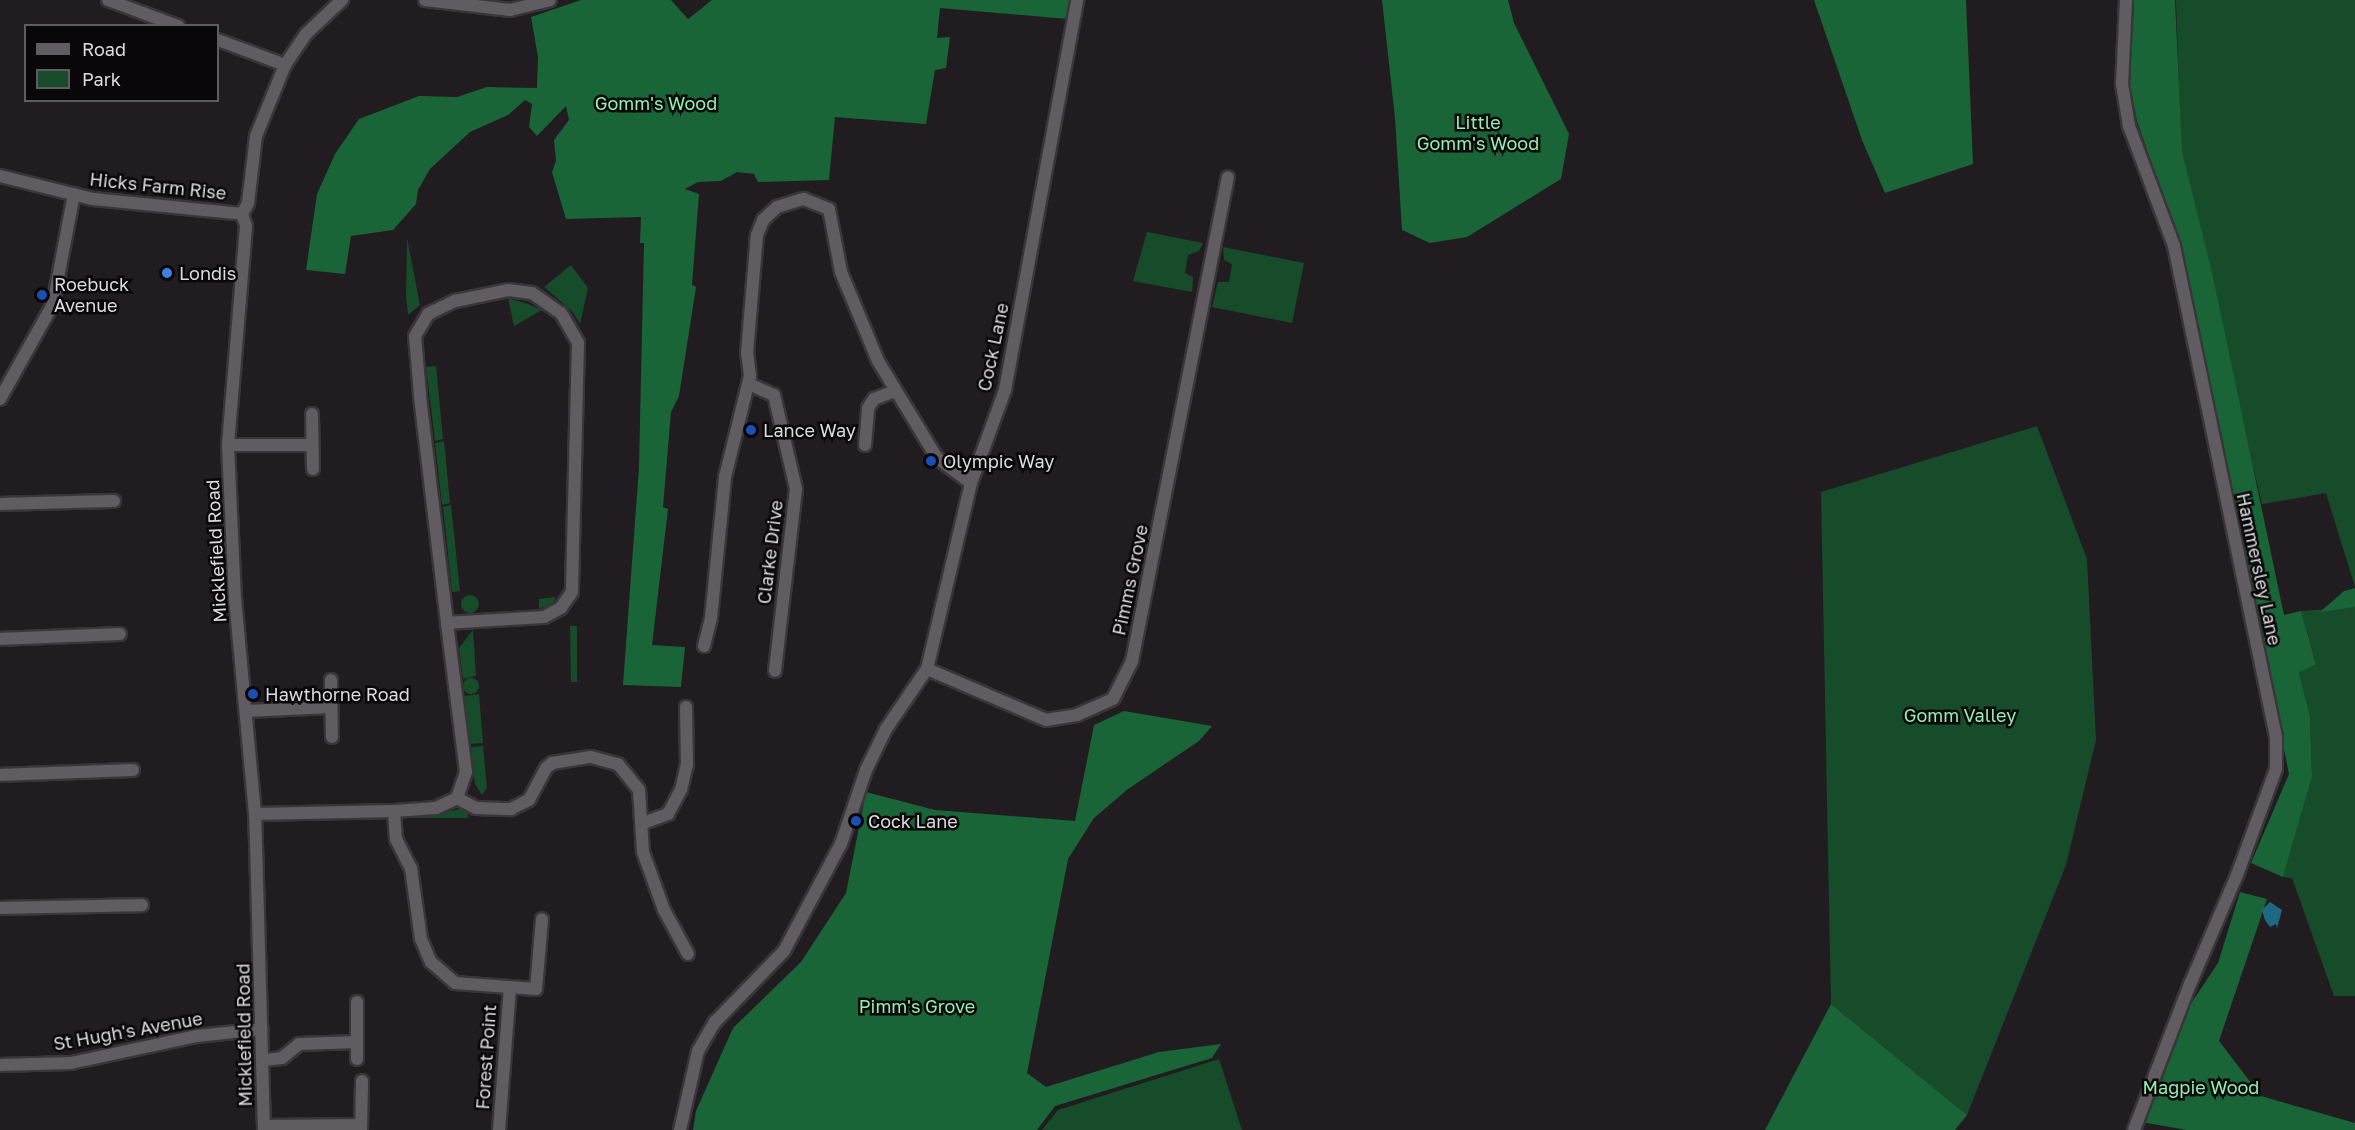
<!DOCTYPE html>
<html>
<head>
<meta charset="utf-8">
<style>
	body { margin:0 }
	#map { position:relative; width:2355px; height:1130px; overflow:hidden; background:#201c20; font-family:"Golos Text",sans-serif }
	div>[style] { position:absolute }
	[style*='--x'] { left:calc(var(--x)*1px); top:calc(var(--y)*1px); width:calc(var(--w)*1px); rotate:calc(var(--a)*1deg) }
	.green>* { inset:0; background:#174c2a }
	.round { border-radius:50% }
	.forest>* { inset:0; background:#1a6537 }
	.water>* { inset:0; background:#1f6884 }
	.roads { filter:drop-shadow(2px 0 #393639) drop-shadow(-2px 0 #393639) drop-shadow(0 2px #393639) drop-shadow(0 -2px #393639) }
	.minor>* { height:12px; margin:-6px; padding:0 6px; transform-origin:6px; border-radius:6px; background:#615c61 }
	.dots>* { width:16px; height:16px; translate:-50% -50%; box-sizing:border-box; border:3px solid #090709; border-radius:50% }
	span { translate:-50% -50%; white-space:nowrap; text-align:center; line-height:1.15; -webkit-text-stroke:5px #090709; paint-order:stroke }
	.park-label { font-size:18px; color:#90f1ac }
	.street-label { font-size:18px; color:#dedbde }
	.poi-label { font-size:18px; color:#dedbde }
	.left { translate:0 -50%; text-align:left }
	.legend { position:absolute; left:24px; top:24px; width:195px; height:78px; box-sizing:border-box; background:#090709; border:2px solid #5e5c5e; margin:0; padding:8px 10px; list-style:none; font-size:18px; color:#dedbde }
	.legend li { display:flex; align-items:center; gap:12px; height:30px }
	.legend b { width:30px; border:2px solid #5e5c5e }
</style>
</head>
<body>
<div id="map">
	<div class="green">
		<div style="clip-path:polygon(2176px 0,2355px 0,2355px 587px,2326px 493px,2262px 504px,2228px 362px,2212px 272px,2181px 152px)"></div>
		<div style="clip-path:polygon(1147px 232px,1203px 243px,1199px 251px,1188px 255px,1185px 273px,1193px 277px,1192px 292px,1133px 281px)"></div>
		<div style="clip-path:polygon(407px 238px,420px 305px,408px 315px,406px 296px)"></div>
		<div style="clip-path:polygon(1223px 247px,1304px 263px,1292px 323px,1212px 307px,1218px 282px,1229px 282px,1232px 264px,1224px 260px)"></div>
		<div style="clip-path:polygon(571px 265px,588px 288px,580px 324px,572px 311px,544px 287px)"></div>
		<div style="clip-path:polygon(508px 298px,528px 304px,542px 310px,514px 326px)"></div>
		<div style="clip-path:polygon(436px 366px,443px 439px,435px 441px,426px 367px)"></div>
		<div style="clip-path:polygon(2037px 426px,2087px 559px,2096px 740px,2066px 865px,1967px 1115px,1831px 1004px,1821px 492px)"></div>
		<div style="clip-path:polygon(444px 441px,450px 503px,442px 505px,435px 443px)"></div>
		<div style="clip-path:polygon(451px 505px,460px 591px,452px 592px,443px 507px)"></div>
		<div class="round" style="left:461px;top:595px;width:18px;height:18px"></div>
		<div style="clip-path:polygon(556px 597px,553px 603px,539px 609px,539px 599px)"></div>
		<div style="clip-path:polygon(2355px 607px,2355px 996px,2334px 996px,2292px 878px,2283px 877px,2312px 777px,2310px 716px,2299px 673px,2316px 663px,2301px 611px)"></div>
		<div style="clip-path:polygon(570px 626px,577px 626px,577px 682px,571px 682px)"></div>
		<div style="clip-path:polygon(473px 630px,476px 676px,463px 679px,459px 648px)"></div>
		<div class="round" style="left:463px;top:678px;width:16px;height:16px"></div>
		<div style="clip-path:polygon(479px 694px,483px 743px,470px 744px,464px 696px)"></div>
		<div style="clip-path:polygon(483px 746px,487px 788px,482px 795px,475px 784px,471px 747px)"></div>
		<div style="clip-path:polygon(461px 809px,468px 812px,468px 818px,414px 818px)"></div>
		<div style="clip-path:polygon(1219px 1059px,1242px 1130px,1042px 1130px,1058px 1110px)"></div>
	</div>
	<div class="forest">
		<div style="clip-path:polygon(581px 0,671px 0,688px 19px,712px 0,1073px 0,1068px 19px,940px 8px,937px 38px,950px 37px,946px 68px,935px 70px,926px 124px,835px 117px,829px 180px,758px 182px,754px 174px,737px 172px,721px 181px,698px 182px,685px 189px,699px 194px,692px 285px,696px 287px,679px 396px,671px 412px,663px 507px,668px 509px,652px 645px,685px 647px,681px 687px,623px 685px,639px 467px,644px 243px,640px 243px,641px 217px,566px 219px,552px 172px,556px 161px,554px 140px,569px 120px,566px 106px,537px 136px,529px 127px,532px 104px,525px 100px,508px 115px,470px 132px,430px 169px,418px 190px,416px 204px,393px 230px,351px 236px,345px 274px,306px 270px,317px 194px,335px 154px,359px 119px,419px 96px,457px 97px,487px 87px,537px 88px,538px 57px,531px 17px)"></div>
		<div style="clip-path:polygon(1382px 0,1508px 0,1514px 23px,1569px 134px,1561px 179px,1467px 237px,1430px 243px,1402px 230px,1395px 118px)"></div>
		<div style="clip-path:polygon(1814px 0,1966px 0,1973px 164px,1885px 193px,1862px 140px)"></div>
		<div style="clip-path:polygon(2133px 0,2175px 0,2182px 152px,2212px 272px,2284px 615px,2301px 611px,2316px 664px,2299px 673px,2310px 716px,2312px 777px,2283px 877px,2251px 863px,2289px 774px,2181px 247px,2137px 121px,2129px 81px)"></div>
		<div style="clip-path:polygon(2355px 588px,2355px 607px,2320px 612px,2344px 591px)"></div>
		<div style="clip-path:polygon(1124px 711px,1212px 726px,1199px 741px,1128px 789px,1094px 818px,1068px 859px,1027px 1073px,1046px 1087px,1159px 1052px,1221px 1044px,1212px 1058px,1055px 1106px,1037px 1130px,693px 1130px,696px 1111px,733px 1028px,801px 962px,846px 893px,866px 792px,935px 810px,1075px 821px,1094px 725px)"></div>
		<div style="clip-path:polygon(2240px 892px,2267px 899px,2219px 1041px,2261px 1096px,2355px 1123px,2355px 1130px,2187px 1130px,2141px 1122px,2190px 1005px,2218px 963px)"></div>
		<div style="clip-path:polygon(1831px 1004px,1967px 1115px,1955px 1130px,1765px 1130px)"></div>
	</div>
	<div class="water">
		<div style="clip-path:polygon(2270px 902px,2282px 910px,2277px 928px,2276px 924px,2270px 927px,2265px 920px,2262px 910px)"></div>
	</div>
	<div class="roads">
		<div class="minor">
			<div style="--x:108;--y:0;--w:75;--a:20.4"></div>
			<div style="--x:425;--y:0;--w:86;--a:6.7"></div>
			<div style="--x:510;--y:10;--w:41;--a:-14"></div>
			<div style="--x:2126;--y:0;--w:84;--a:92.7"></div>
			<div style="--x:2122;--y:84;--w:43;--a:80.5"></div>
			<div style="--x:2129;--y:126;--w:128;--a:69.4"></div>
			<div style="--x:2174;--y:246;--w:501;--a:78.26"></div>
			<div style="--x:2276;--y:737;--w:32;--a:90"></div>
			<div style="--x:2276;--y:769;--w:113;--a:110.2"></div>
			<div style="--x:2237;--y:875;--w:119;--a:113.3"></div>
			<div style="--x:2190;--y:984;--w:156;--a:111"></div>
			<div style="--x:218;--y:40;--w:72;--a:20.5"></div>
			<div style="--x:0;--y:176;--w:96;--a:13.9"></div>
			<div style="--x:93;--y:199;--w:150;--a:5.7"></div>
			<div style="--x:749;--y:384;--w:27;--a:24"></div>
			<div style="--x:774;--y:395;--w:97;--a:76.8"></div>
			<div style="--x:796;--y:489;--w:183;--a:96.6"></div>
			<div style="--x:0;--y:399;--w:109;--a:-60.8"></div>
			<div style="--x:53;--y:304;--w:112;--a:-79.2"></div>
			<div style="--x:312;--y:414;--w:55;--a:89"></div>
			<div style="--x:228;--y:445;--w:84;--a:0"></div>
			<div style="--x:865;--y:445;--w:37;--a:-85"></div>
			<div style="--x:868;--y:408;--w:11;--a:-56"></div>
			<div style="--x:874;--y:399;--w:22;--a:-21"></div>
			<div style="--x:0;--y:504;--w:114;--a:-1.5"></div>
			<div style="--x:0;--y:639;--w:120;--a:-2.4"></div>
			<div style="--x:704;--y:646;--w:29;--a:-76"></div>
			<div style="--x:711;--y:618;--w:142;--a:-84.3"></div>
			<div style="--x:725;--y:477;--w:104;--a:-76.1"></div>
			<div style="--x:750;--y:376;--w:23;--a:-97"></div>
			<div style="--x:747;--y:353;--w:118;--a:-85.2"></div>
			<div style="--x:757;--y:235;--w:16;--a:-68"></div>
			<div style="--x:763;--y:220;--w:19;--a:-43"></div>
			<div style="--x:777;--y:207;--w:28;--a:-17"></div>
			<div style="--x:804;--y:199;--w:27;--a:22"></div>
			<div style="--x:829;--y:209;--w:64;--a:79.2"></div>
			<div style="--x:841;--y:272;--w:96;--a:67.4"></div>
			<div style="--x:878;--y:361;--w:114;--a:58.7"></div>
			<div style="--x:937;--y:458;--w:42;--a:36.3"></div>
			<div style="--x:927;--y:669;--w:129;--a:23.2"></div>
			<div style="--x:1046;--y:720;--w:31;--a:-9"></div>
			<div style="--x:1077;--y:715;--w:39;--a:-24"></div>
			<div style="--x:1113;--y:699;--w:42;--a:-63.4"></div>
			<div style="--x:1132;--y:661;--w:493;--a:-78.8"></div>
			<div style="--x:331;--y:680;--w:57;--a:89"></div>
			<div style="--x:246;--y:711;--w:85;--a:-2.7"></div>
			<div style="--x:0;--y:775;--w:133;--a:-2.2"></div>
			<div style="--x:457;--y:798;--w:21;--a:28"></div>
			<div style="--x:476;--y:808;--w:35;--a:2"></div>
			<div style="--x:511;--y:809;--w:20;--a:-27"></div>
			<div style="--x:529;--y:800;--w:36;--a:-62"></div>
			<div style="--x:546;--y:768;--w:8;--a:-40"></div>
			<div style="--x:552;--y:763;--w:39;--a:-9"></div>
			<div style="--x:591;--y:757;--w:28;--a:15"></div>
			<div style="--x:618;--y:764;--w:33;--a:51"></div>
			<div style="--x:639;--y:790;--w:62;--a:86.3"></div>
			<div style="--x:643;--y:852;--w:62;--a:70.1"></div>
			<div style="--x:664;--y:910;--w:50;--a:61.4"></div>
			<div style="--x:394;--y:811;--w:28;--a:86"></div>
			<div style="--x:396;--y:839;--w:33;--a:63"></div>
			<div style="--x:411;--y:868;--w:72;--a:82"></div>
			<div style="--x:421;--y:939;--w:25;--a:67"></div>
			<div style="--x:431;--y:962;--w:32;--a:41"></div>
			<div style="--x:455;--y:983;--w:81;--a:4.2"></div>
			<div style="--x:536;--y:989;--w:70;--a:-85.1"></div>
			<div style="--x:255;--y:814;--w:139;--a:-1.2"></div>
			<div style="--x:394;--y:811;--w:42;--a:-4.1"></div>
			<div style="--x:436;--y:808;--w:23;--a:-25"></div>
			<div style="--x:457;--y:798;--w:28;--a:-71"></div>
			<div style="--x:466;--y:772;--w:150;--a:-97.3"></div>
			<div style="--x:447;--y:623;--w:230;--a:-96.8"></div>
			<div style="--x:420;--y:395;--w:59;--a:-94.8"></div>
			<div style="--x:415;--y:336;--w:26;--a:-59"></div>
			<div style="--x:428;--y:314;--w:30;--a:-26"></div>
			<div style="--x:455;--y:301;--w:54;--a:-11.7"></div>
			<div style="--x:508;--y:290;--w:24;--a:7"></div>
			<div style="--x:532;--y:293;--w:35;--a:35"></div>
			<div style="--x:561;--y:313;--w:34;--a:60"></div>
			<div style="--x:578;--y:343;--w:249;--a:91.4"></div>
			<div style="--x:572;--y:592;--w:19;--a:125"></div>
			<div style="--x:561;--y:608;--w:19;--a:152"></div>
			<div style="--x:544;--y:617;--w:97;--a:176.5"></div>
			<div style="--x:643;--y:823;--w:27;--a:-20"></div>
			<div style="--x:668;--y:814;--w:27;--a:-62"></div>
			<div style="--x:681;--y:790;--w:26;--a:-77"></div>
			<div style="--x:687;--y:765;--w:58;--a:-91"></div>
			<div style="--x:0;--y:908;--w:142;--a:-1.2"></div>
			<div style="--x:357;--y:1002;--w:57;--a:90"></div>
			<div style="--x:264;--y:1060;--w:18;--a:-6"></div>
			<div style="--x:282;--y:1058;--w:22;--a:-39"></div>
			<div style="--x:299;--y:1044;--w:58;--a:-2"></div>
			<div style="--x:0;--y:1065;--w:71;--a:-1.6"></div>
			<div style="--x:71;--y:1063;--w:129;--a:-12.1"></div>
			<div style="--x:197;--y:1036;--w:65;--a:-6.1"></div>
			<div style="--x:264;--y:1126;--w:97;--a:-0.6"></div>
			<div style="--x:264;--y:1130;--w:316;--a:-91.6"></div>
			<div style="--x:255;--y:814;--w:215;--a:-95.3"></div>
			<div style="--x:235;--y:600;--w:155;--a:-92.6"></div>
			<div style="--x:228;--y:445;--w:220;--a:-85.3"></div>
			<div style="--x:246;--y:226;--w:13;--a:-108"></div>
			<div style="--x:242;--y:214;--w:13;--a:-61"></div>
			<div style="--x:248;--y:203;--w:67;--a:-83.2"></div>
			<div style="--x:256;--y:136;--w:77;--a:-67.8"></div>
			<div style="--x:285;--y:65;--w:37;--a:-56"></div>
			<div style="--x:306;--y:34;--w:50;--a:-43.4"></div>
			<div style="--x:361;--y:1130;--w:49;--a:-88.8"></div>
			<div style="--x:499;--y:1130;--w:143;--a:-85.6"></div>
			<div style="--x:680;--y:1130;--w:81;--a:-77.2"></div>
			<div style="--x:698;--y:1051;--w:34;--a:-60"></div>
			<div style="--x:715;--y:1022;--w:99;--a:-45.8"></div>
			<div style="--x:784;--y:951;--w:121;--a:-62"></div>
			<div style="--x:841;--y:844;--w:78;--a:-71.3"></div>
			<div style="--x:866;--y:770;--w:46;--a:-64"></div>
			<div style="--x:886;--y:729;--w:73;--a:-55.7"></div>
			<div style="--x:927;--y:669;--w:191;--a:-76.7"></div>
			<div style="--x:971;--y:483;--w:99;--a:-69.9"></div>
			<div style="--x:1005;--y:390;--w:397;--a:-79.5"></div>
		</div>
	</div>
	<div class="dots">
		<div style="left:167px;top:273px;background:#3f7fe0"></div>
		<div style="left:42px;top:295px;background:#1a4fb4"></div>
		<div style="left:751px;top:430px;background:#1a4fb4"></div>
		<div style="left:931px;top:461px;background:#1a4fb4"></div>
		<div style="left:253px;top:694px;background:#1a4fb4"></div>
		<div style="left:856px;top:821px;background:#1a4fb4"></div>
	</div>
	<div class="park-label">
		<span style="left:656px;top:103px">Gomm's Wood</span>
		<span style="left:1478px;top:133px">Little<br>Gomm's Wood</span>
		<span style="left:1960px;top:715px">Gomm Valley</span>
		<span style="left:917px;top:1006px">Pimm's Grove</span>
		<span style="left:2201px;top:1087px">Magpie Wood</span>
	</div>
	<div class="street-label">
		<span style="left:158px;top:186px;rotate:6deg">Hicks Farm Rise</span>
		<span style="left:993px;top:347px;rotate:-78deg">Cock Lane</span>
		<span style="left:216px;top:551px;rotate:-93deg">Micklefield Road</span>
		<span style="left:770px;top:552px;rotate:-83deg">Clarke Drive</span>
		<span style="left:2259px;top:569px;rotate:78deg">Hammersley Lane</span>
		<span style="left:1130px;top:580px;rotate:-78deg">Pimms Grove</span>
		<span style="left:128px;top:1031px;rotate:-10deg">St Hugh's Avenue</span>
		<span style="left:244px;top:1035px;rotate:-91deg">Micklefield Road</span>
		<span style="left:486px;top:1057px;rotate:-86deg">Forest Point</span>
	</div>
	<div class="poi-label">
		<span class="left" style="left:179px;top:273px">Londis</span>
		<span class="left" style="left:54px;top:295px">Roebuck<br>Avenue</span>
		<span class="left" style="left:763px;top:430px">Lance Way</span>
		<span class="left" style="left:943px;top:461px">Olympic Way</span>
		<span class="left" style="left:265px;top:694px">Hawthorne Road</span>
		<span class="left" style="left:868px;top:821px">Cock Lane</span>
	</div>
	<ul class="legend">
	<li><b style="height:8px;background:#615c61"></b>Road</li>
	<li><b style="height:16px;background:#174c2a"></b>Park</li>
	</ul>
</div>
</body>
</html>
